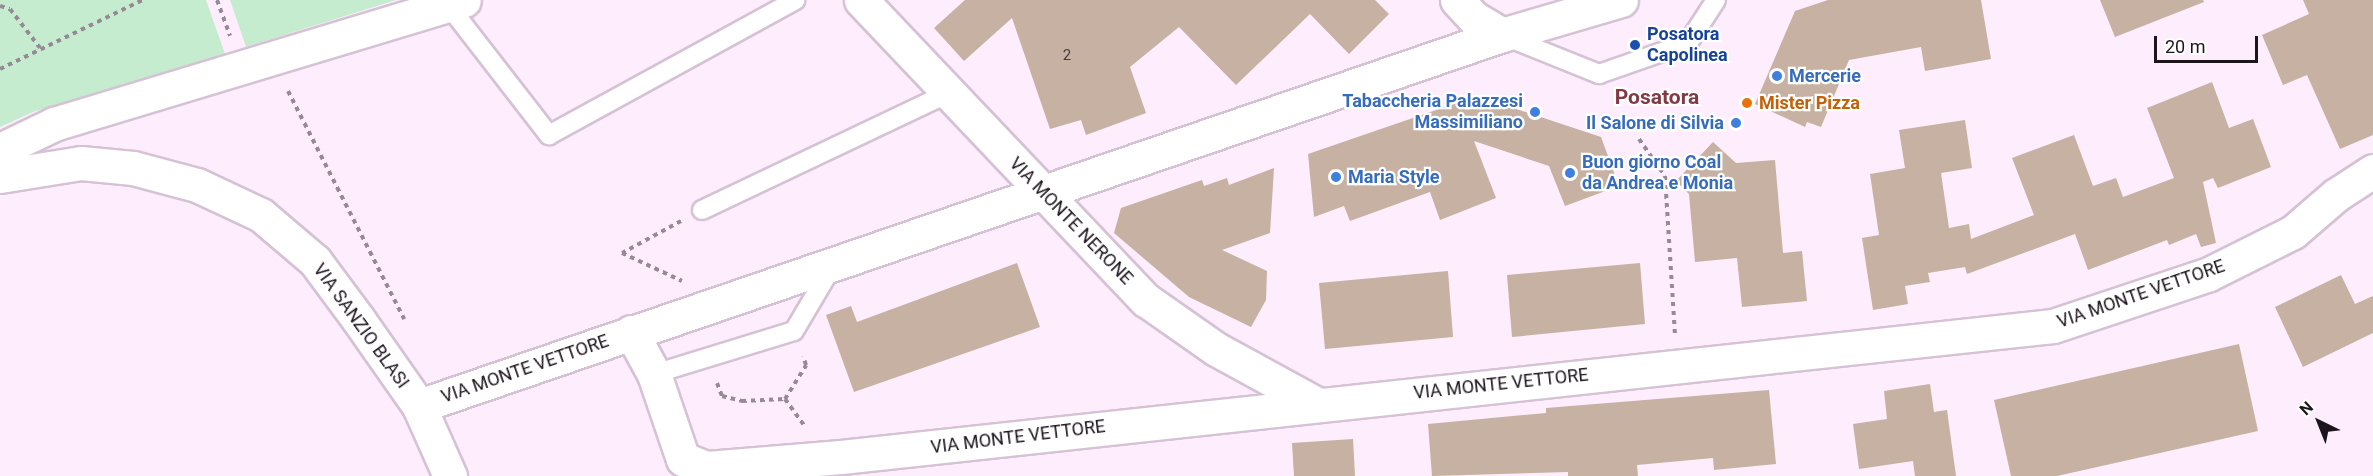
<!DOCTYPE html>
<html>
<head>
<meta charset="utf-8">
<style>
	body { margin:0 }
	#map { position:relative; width:2373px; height:476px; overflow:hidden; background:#fdedfd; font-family:Roboto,sans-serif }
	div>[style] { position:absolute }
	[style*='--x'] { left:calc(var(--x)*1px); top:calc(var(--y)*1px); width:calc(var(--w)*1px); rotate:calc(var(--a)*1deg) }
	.green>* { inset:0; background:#c6eccf }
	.building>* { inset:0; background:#c6b1a2 }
	.path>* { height:4px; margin-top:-2px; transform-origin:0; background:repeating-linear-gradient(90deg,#968a96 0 4.5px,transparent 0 9px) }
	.roads { filter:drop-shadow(2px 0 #d5c2d5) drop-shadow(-2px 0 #d5c2d5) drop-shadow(0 2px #d5c2d5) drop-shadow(0 -2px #d5c2d5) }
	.service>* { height:18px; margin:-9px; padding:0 9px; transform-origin:9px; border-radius:9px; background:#fff }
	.minor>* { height:33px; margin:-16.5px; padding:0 16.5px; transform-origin:16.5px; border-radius:16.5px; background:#fff }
	.tertiary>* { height:33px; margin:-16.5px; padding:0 16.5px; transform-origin:16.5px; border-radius:16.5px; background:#fff }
	.dots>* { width:16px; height:16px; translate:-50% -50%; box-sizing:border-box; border:3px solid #fff; border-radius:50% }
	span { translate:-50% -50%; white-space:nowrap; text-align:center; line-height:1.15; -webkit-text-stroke:4.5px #fff; paint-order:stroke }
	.number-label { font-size:15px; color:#463c3e }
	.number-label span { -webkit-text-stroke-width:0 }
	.transit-label { font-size:18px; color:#164399; font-weight:700 }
	.left { translate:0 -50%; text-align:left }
	.shop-label { font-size:18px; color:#366cbe; font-weight:700 }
	.right { translate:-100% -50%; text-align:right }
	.food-label { font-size:18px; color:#c56008; font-weight:700 }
	.street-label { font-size:18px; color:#1c151c }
	.quarter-label { font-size:21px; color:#813944; font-weight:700 }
	.north { position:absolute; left:2289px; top:392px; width:60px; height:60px; -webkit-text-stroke:4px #fff; paint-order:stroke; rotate:317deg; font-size:16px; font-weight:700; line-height:24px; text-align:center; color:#1c151c }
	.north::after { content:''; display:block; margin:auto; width:21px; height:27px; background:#1c151c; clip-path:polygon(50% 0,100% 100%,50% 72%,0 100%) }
	.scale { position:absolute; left:2154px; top:36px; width:104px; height:27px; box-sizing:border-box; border:3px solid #1c151c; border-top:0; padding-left:8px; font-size:18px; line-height:21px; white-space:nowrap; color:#1c151c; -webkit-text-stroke:4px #fff; paint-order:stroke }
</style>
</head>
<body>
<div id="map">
	<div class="green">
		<div style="clip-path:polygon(0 0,206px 0,225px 54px,33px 112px,0 127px)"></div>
		<div style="clip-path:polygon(230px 0,396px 0,246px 47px)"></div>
	</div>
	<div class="building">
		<div style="clip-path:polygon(965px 0,1375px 0,1389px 14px,1349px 54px,1310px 14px,1236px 85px,1179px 27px,1130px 67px,1146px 113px,1086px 135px,1081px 120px,1050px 129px,1012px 18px,964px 61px,934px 28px)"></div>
		<div style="clip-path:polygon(1828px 0,1981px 0,1991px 59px,1925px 71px,1921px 47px,1849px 60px,1821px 127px,1807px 122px,1805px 127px,1755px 104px,1795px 11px)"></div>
		<div style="clip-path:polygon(2100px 0,2203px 0,2204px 2px,2115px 37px)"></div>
		<div style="clip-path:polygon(2303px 0,2373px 0,2373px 135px,2340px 149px,2307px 75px,2283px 85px,2262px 35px,2309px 14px)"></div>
		<div style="clip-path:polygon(2212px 82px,2229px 128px,2253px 119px,2271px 167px,2218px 188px,2213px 178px,2203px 182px,2216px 243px,2201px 247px,2196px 234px,2169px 245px,2167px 240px,2088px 270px,2075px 234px,1967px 274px,1965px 267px,1928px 273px,1930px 282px,1905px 286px,1908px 304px,1873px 310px,1862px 238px,1879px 235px,1870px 174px,1905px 168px,1899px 130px,1965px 120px,1972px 168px,1941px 173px,1949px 228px,1969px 224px,1971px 239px,2034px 215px,2012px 158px,2074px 135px,2093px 186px,2116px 178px,2123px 197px,2174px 178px,2147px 108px)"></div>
		<div style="clip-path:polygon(1477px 96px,1601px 137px,1619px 186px,1565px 206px,1549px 166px,1474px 141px,1496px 198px,1440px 220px,1430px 192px,1350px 221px,1344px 206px,1314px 217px,1308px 154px)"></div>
		<div style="clip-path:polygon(1713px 142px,1736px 163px,1775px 160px,1783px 253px,1802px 251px,1807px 301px,1742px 307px,1737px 258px,1695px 262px,1689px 194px,1676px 181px)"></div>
		<div style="clip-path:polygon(1274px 168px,1270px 233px,1222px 250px,1267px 271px,1266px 300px,1251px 327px,1189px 297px,1114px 233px,1121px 208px,1202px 180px,1204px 186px,1227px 178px,1229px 185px)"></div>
		<div style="clip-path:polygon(1017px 263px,1040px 327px,854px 392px,826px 315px,851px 306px,857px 322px)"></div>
		<div style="clip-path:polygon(1640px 263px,1645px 324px,1512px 337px,1507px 275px)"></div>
		<div style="clip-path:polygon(1448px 271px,1453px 337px,1325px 349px,1319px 283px)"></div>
		<div style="clip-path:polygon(2341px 275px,2355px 304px,2373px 296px,2373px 333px,2303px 367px,2275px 307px)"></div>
		<div style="clip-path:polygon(2239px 344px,2258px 431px,2057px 476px,2011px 476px,1994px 400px)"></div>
		<div style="clip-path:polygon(1930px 384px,1934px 412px,1947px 410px,1956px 476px,1915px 476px,1913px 461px,1859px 469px,1853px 424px,1887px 419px,1884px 391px)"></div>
		<div style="clip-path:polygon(1769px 390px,1776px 464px,1714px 470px,1713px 458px,1637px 465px,1638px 476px,1568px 476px,1568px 472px,1432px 476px,1428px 424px,1546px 413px,1546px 408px)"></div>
		<div style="clip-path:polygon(1353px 439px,1355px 476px,1294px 476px,1292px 443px)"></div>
	</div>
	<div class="path">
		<div style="--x:217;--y:0;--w:38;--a:70"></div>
		<div style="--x:0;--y:6;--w:10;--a:17"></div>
		<div style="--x:10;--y:9;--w:49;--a:52.4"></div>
		<div style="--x:0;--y:69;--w:159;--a:-25.8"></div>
		<div style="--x:288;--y:91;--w:256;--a:63"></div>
		<div style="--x:1639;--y:139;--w:45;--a:54.9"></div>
		<div style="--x:1665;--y:176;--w:158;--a:86.4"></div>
		<div style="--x:681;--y:221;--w:67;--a:151.5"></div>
		<div style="--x:622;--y:253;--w:66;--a:25"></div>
		<div style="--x:717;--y:383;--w:14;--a:69"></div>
		<div style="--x:722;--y:396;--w:21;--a:14"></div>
		<div style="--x:742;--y:401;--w:43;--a:-2.7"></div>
		<div style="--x:785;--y:399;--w:40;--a:-58"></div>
		<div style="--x:806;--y:365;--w:9;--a:-108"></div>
		<div style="--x:785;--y:399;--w:32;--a:54"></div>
	</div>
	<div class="roads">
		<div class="service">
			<div style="--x:448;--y:5;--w:165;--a:52.2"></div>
			<div style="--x:549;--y:135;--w:281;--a:-28.7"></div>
			<div style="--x:1502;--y:35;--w:105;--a:21.9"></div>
			<div style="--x:1599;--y:74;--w:94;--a:-19.2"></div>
			<div style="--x:1688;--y:43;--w:51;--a:-56.9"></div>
			<div style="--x:702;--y:210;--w:276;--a:-25.4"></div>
			<div style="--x:654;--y:374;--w:146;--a:-17.1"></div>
			<div style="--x:794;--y:331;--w:77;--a:-59.4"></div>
		</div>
		<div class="minor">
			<div style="--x:861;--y:0;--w:414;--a:46.5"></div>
			<div style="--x:1146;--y:300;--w:85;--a:35"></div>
			<div style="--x:1216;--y:349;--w:111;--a:28.7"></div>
			<div style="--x:1457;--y:0;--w:25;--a:47"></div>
			<div style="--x:1474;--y:18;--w:33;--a:31"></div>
			<div style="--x:0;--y:150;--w:60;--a:-25.7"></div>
			<div style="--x:54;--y:124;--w:428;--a:-16.8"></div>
			<div style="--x:631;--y:332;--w:48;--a:61.3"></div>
			<div style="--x:654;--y:374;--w:90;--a:71.2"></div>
			<div style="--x:683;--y:459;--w:26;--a:21"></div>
			<div style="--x:707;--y:468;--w:134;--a:-4.7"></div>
			<div style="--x:841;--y:457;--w:1219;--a:-6.17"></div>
			<div style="--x:2053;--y:326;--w:164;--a:-18.4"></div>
			<div style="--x:2209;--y:274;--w:94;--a:-26.6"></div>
			<div style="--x:2293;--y:232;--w:57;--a:-40.7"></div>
			<div style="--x:2336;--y:195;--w:44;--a:-33"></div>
			<div style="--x:419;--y:406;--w:1145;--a:-18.91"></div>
			<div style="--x:1502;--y:35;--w:124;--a:-16.4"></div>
		</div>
		<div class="tertiary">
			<div style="--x:0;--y:176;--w:82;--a:-9.1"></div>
			<div style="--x:81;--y:163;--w:52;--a:5.5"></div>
			<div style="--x:133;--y:168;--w:66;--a:14.9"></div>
			<div style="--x:197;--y:185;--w:71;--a:25.1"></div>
			<div style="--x:261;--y:215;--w:71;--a:40.4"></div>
			<div style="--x:315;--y:261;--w:72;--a:53.4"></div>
			<div style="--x:358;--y:319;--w:106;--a:55"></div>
			<div style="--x:419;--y:406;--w:77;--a:66.1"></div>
		</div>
	</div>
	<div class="dots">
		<div style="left:1635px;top:45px;background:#1a4fb4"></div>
		<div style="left:1777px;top:76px;background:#3f7fe0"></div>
		<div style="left:1747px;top:103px;background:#e8710a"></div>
		<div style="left:1535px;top:112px;background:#3f7fe0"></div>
		<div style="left:1736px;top:123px;background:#3f7fe0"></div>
		<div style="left:1570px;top:173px;background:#3f7fe0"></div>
		<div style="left:1336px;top:177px;background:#3f7fe0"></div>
	</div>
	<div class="number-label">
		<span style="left:1067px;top:56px">2</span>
	</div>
	<div class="transit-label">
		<span class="left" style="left:1647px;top:45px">Posatora<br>Capolinea</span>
	</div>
	<div class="shop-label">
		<span class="left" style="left:1789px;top:76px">Mercerie</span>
		<span class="right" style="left:1523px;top:112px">Tabaccheria Palazzesi<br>Massimiliano</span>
		<span class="right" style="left:1724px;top:123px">Il Salone di Silvia</span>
		<span class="left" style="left:1582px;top:173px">Buon giorno Coal<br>da Andrea e Monia</span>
		<span class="left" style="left:1348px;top:177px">Maria Style</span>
	</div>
	<div class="food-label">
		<span class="left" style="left:1759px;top:103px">Mister Pizza</span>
	</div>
	<div class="street-label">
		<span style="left:1071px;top:221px;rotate:46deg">VIA MONTE NERONE</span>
		<span style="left:2141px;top:294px;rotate:-19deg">VIA MONTE VETTORE</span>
		<span style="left:361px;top:326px;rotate:54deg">VIA SANZIO BLASI</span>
		<span style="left:525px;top:369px;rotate:-19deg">VIA MONTE VETTORE</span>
		<span style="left:1501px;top:384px;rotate:-6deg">VIA MONTE VETTORE</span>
		<span style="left:1018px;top:437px;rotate:-7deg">VIA MONTE VETTORE</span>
	</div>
	<div class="quarter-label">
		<span style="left:1657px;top:97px">Posatora</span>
	</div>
	<div class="north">N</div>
	<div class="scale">20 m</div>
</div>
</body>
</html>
